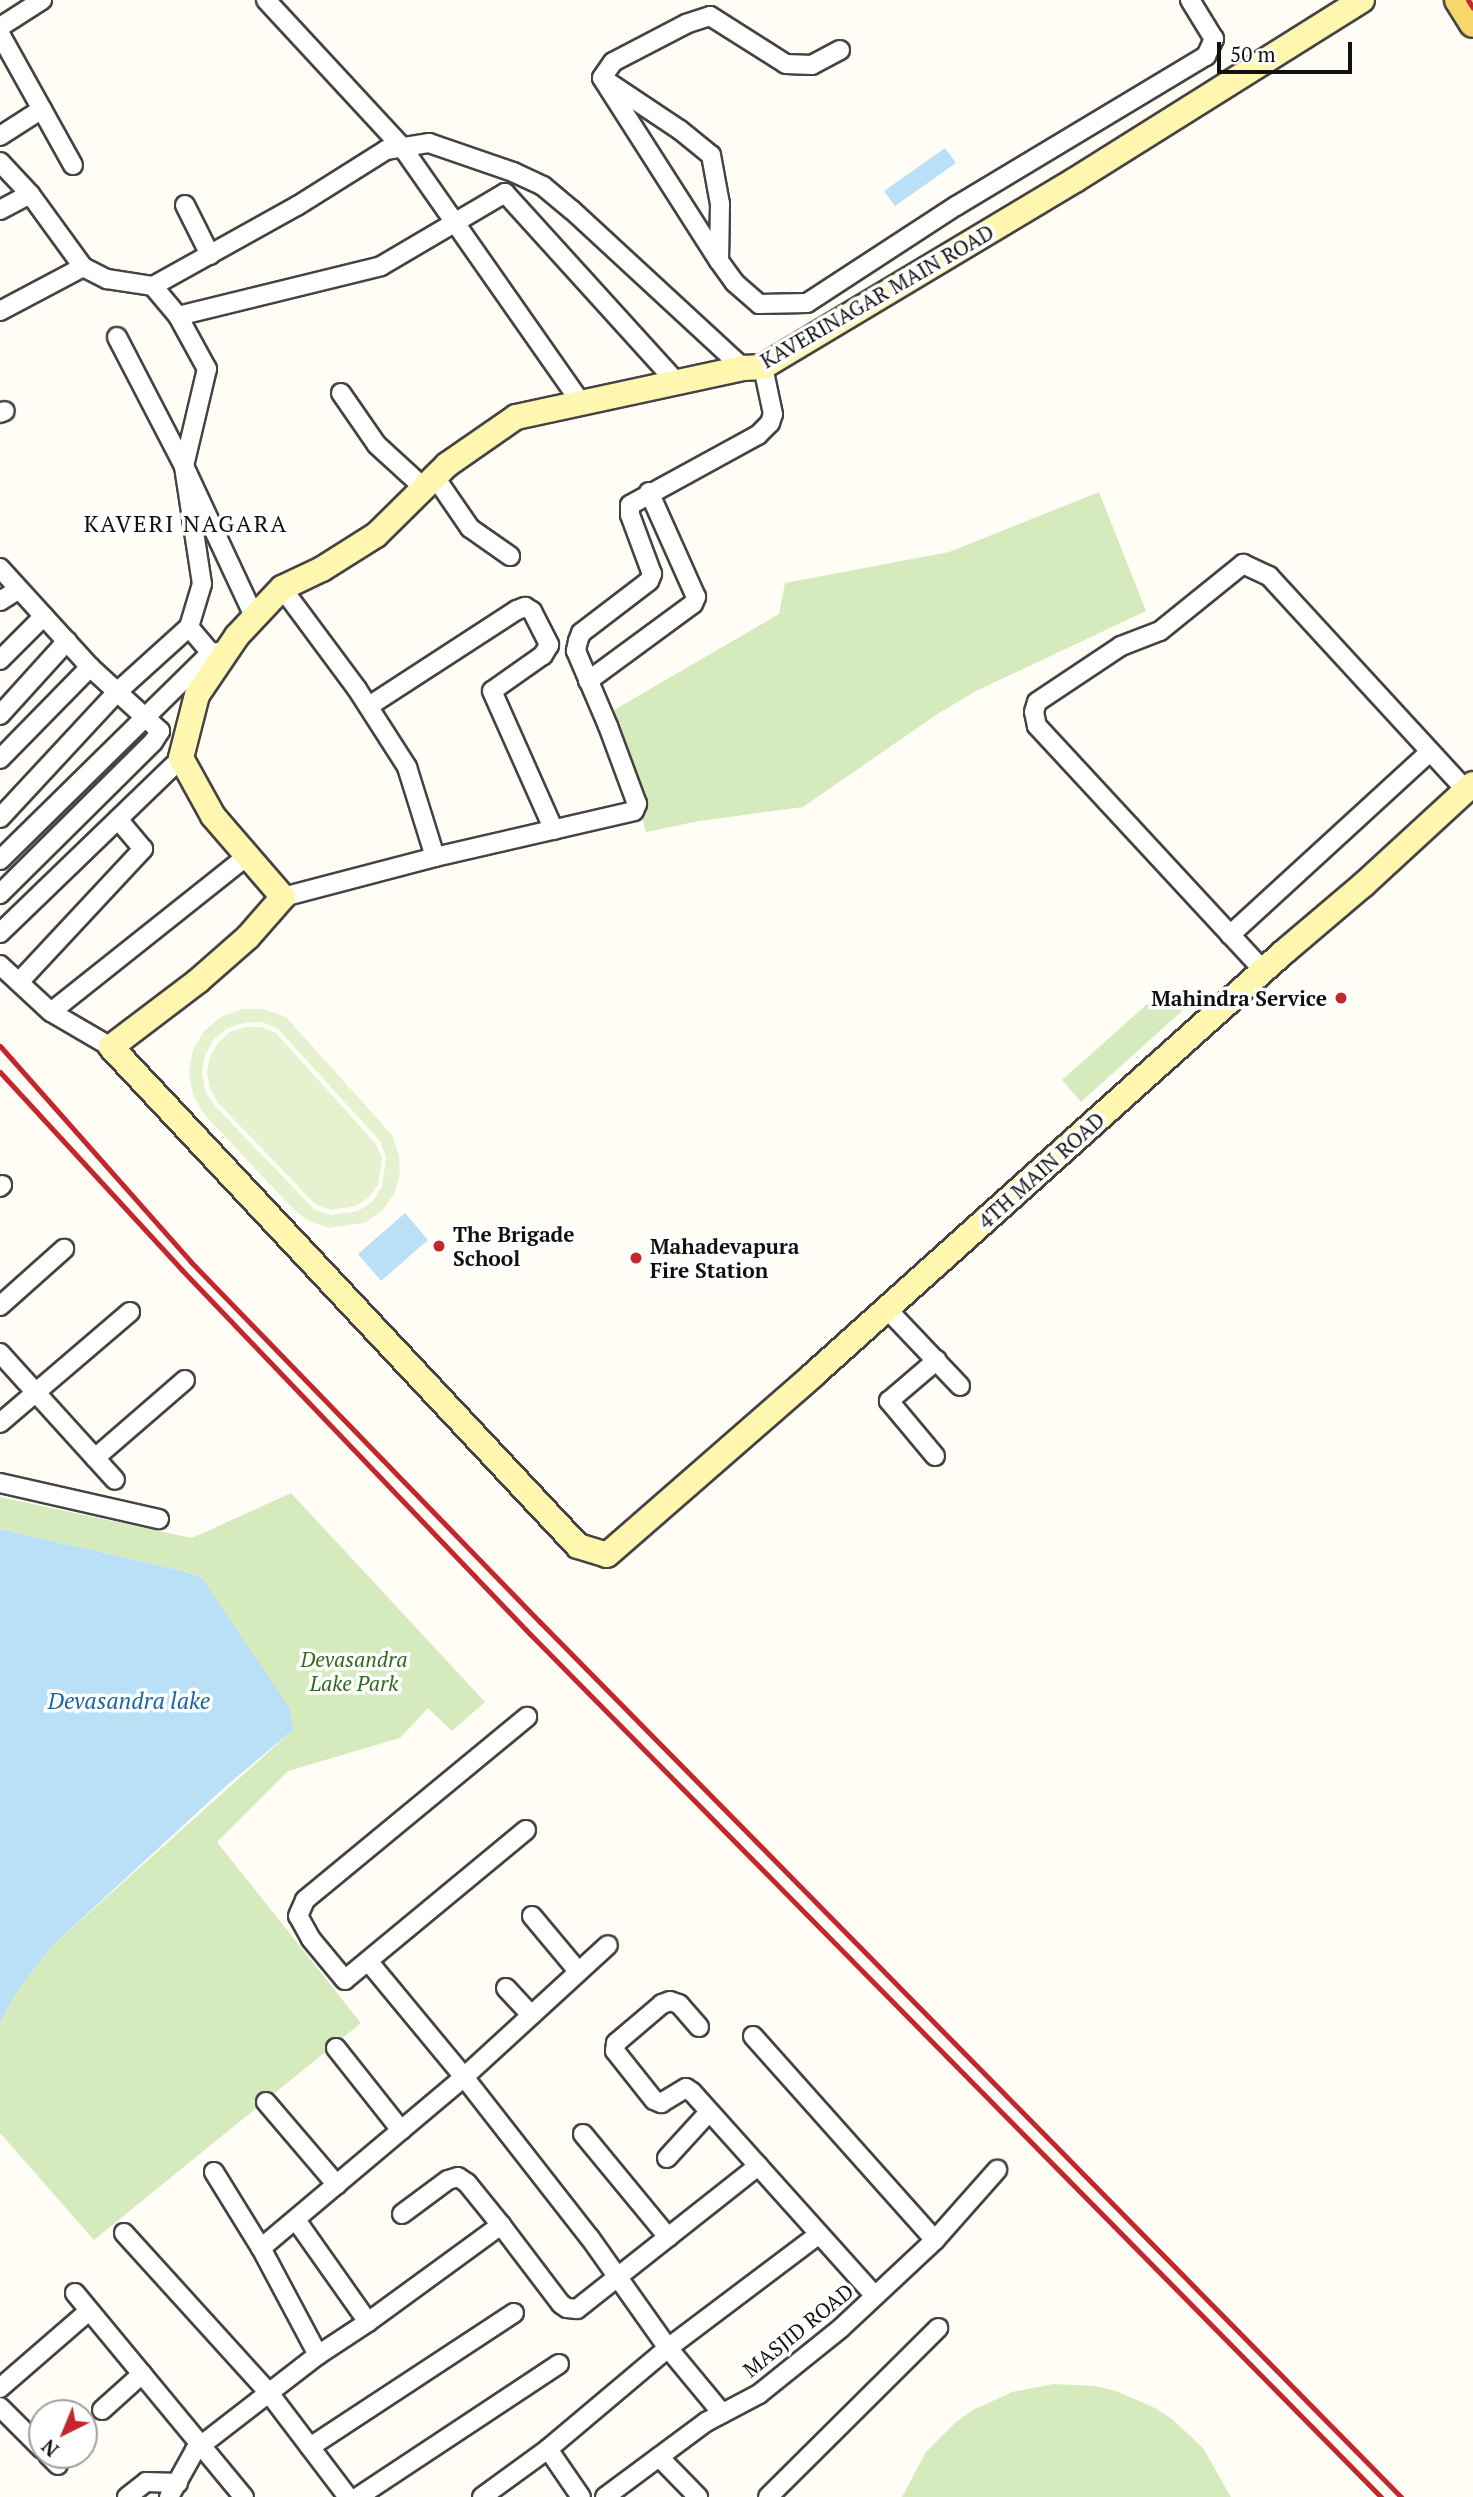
<!DOCTYPE html>
<html>
<head>
<meta charset="utf-8">
<style>
	body { margin:0 }
	#map { position:relative; width:1473px; height:2497px; overflow:hidden; background:#fffdf5; font-family:"PT Serif",serif }
	div>[style] { position:absolute }
	[style*='--x'] { left:calc(var(--x)*1px); top:calc(var(--y)*1px); width:calc(var(--w)*1px); rotate:calc(var(--a)*1deg) }
	.green>* { inset:0; background:#d5ebbd }
	.pitch>* { inset:0; background:#e6f2cf }
	.water>* { inset:0; background:#b9e0f7 }
	.roads { filter:drop-shadow(2px 0 #444) drop-shadow(-2px 0 #444) drop-shadow(0 2px #444) drop-shadow(0 -2px #444) }
	.street>* { height:18px; margin:-9px; padding:0 9px; transform-origin:9px; border-radius:9px; background:#fff }
	.secondary>* { height:24px; margin:-12px; padding:0 12px; transform-origin:12px; border-radius:12px; background:#fff6b0 }
	.primary>* { height:26px; margin:-13px; padding:0 13px; transform-origin:13px; border-radius:13px; background:#f9d66b }
	.rail>* { height:5px; margin:-2.5px; padding:0 2.5px; transform-origin:2.5px; border-radius:2.5px; background:#c4262e }
	.dots>* { width:19px; height:19px; translate:-50% -50%; box-sizing:border-box; border:4px solid #fff; border-radius:50% }
	span { translate:-50% -50%; white-space:nowrap; text-align:center; line-height:1.15; -webkit-text-stroke:7px #fff; paint-order:stroke }
	.street-label { font-size:21px; color:#111 }
	.poi-label { font-size:21px; color:#111; font-weight:700 }
	.right { translate:-100% -50%; text-align:right }
	.left { translate:0 -50%; text-align:left }
	.park-label { font-size:21px; color:#2f6b1f; font-style:italic }
	.neighbourhood-label { font-size:23px; color:#111; letter-spacing:2px }
	.water-label { font-size:23px; color:#1768a6; font-style:italic }
	.north { position:absolute; left:28px; top:2399px; width:70px; height:70px; box-sizing:border-box; background:#fff; border:2px solid #a0a0a0; border-radius:50%; rotate:223deg; font-size:19px; font-weight:700; line-height:28px; text-align:center; color:#111 }
	.north::after { content:''; display:block; margin:auto; width:24px; height:32px; background:#c4262e; clip-path:polygon(50% 0,100% 100%,50% 72%,0 100%) }
	.scale { position:absolute; left:1217px; top:42px; width:135px; height:32px; box-sizing:border-box; border:4px solid #111; border-top:0; padding-left:9px; font-size:21px; line-height:24px; white-space:nowrap; color:#111; -webkit-text-stroke:5px #fff; paint-order:stroke }
</style>
</head>
<body>
<div id="map">
	<div class="green">
		<div style="clip-path:polygon(1099px 492px,1146px 611px,976px 691px,939px 713px,803px 807px,699px 821px,646px 832px,614px 710px,779px 614px,785px 583px,949px 552px)"></div>
		<div style="clip-path:polygon(1164px 989px,1183px 1010px,1081px 1102px,1062px 1080px)"></div>
		<div style="clip-path:polygon(291px 1493px,485px 1702px,452px 1731px,428px 1708px,400px 1738px,288px 1771px,217px 1842px,361px 2023px,94px 2240px,0 2133px,0 2023px,16px 1993px,51px 1947px,293px 1730px,202px 1578px,183px 1571px,0 1529px,0 1497px,192px 1538px)"></div>
		<div style="clip-path:polygon(1053px 2384px,1095px 2386px,1116px 2391px,1155px 2408px,1172px 2419px,1203px 2448px,1231px 2497px,902px 2497px,926px 2452px,956px 2422px,973px 2410px,1012px 2392px)"></div>
	</div>
	<div class="pitch">
		<div style="clip-path:polygon(evenodd,242px 1009px,264px 1009px,286px 1017px,392px 1135px,399px 1155px,400px 1172px,395px 1193px,382px 1211px,364px 1223px,329px 1228px,308px 1221px,292px 1208px,204px 1114px,193px 1095px,189px 1072px,193px 1050px,204px 1031px,221px 1017px,242px 1009px,262px 1022px,278px 1029px,380px 1141px,386px 1157px,382px 1187px,373px 1201px,358px 1211px,331px 1215px,314px 1209px,215px 1106px,205px 1091px,202px 1072px,205px 1055px,214px 1039px,228px 1028px,244px 1023px,262px 1022px)"></div>
		<div style="clip-path:polygon(245px 1027px,261px 1027px,276px 1033px,376px 1144px,382px 1158px,378px 1185px,369px 1197px,356px 1206px,331px 1210px,316px 1205px,218px 1103px,210px 1089px,207px 1072px,210px 1056px,218px 1043px,230px 1032px)"></div>
	</div>
	<div class="water">
		<div style="clip-path:polygon(945px 148px,956px 163px,895px 206px,884px 191px)"></div>
		<div style="clip-path:polygon(405px 1213px,428px 1240px,381px 1281px,358px 1254px)"></div>
		<div style="clip-path:polygon(0 1529px,183px 1571px,202px 1578px,290px 1709px,293px 1730px,226px 1786px,51px 1947px,16px 1993px,0 2023px)"></div>
	</div>
	<div class="roads">
		<div class="street">
			<div style="--x:266;--y:0;--w:200;--a:47.2"></div>
			<div style="--x:402;--y:147;--w:314;--a:55"></div>
			<div style="--x:0;--y:27;--w:50;--a:-32.7"></div>
			<div style="--x:0;--y:34;--w:150;--a:60.9"></div>
			<div style="--x:840;--y:50;--w:32;--a:152"></div>
			<div style="--x:812;--y:65;--w:26;--a:-178"></div>
			<div style="--x:786;--y:64;--w:90;--a:-147.7"></div>
			<div style="--x:710;--y:16;--w:25;--a:162"></div>
			<div style="--x:686;--y:24;--w:82;--a:152.5"></div>
			<div style="--x:613;--y:62;--w:19;--a:125"></div>
			<div style="--x:602;--y:78;--w:217;--a:57.4"></div>
			<div style="--x:719;--y:261;--w:27;--a:54"></div>
			<div style="--x:735;--y:283;--w:32;--a:41"></div>
			<div style="--x:759;--y:304;--w:48;--a:-1.2"></div>
			<div style="--x:807;--y:303;--w:178;--a:-33.1"></div>
			<div style="--x:956;--y:206;--w:292;--a:-31"></div>
			<div style="--x:1206;--y:56;--w:19;--a:-65"></div>
			<div style="--x:1214;--y:39;--w:46;--a:-121.6"></div>
			<div style="--x:605;--y:80;--w:90;--a:33.7"></div>
			<div style="--x:680;--y:130;--w:40;--a:39"></div>
			<div style="--x:711;--y:155;--w:50;--a:79.6"></div>
			<div style="--x:720;--y:204;--w:57;--a:91"></div>
			<div style="--x:0;--y:136;--w:50;--a:-32.7"></div>
			<div style="--x:0;--y:162;--w:44;--a:46.8"></div>
			<div style="--x:30;--y:194;--w:90;--a:54"></div>
			<div style="--x:83;--y:267;--w:27;--a:27"></div>
			<div style="--x:107;--y:279;--w:47;--a:8.7"></div>
			<div style="--x:153;--y:286;--w:165;--a:-29.1"></div>
			<div style="--x:297;--y:206;--w:105;--a:-32.2"></div>
			<div style="--x:386;--y:150;--w:44;--a:-9.2"></div>
			<div style="--x:429;--y:143;--w:89;--a:19"></div>
			<div style="--x:513;--y:172;--w:33;--a:25"></div>
			<div style="--x:543;--y:186;--w:38;--a:40"></div>
			<div style="--x:572;--y:210;--w:233;--a:42.7"></div>
			<div style="--x:185;--y:205;--w:56;--a:63.4"></div>
			<div style="--x:0;--y:210;--w:34;--a:-28"></div>
			<div style="--x:0;--y:311;--w:94;--a:-27.9"></div>
			<div style="--x:178;--y:316;--w:209;--a:-13.8"></div>
			<div style="--x:381;--y:266;--w:144;--a:-30.5"></div>
			<div style="--x:505;--y:193;--w:258;--a:47.8"></div>
			<div style="--x:117;--y:337;--w:145;--a:62.6"></div>
			<div style="--x:184;--y:466;--w:168;--a:65"></div>
			<div style="--x:341;--y:393;--w:63;--a:55.3"></div>
			<div style="--x:377;--y:445;--w:64;--a:42.5"></div>
			<div style="--x:0;--y:413;--w:5;--a:-22"></div>
			<div style="--x:435;--y:477;--w:62;--a:55.5"></div>
			<div style="--x:470;--y:528;--w:49;--a:35"></div>
			<div style="--x:0;--y:568;--w:134;--a:47.7"></div>
			<div style="--x:90;--y:667;--w:95;--a:42.4"></div>
			<div style="--x:160;--y:731;--w:13;--a:122"></div>
			<div style="--x:153;--y:742;--w:216;--a:135.2"></div>
			<div style="--x:282;--y:588;--w:126;--a:53.4"></div>
			<div style="--x:357;--y:689;--w:93;--a:57.3"></div>
			<div style="--x:407;--y:767;--w:94;--a:72.7"></div>
			<div style="--x:0;--y:601;--w:22;--a:-32"></div>
			<div style="--x:189;--y:627;--w:34;--a:50"></div>
			<div style="--x:0;--y:660;--w:62;--a:-45"></div>
			<div style="--x:588;--y:681;--w:130;--a:-36.3"></div>
			<div style="--x:693;--y:604;--w:8;--a:-67"></div>
			<div style="--x:696;--y:597;--w:115;--a:-114.1"></div>
			<div style="--x:369;--y:706;--w:176;--a:-33"></div>
			<div style="--x:517;--y:610;--w:9;--a:-21"></div>
			<div style="--x:525;--y:607;--w:8;--a:30"></div>
			<div style="--x:532;--y:611;--w:38;--a:63"></div>
			<div style="--x:549;--y:645;--w:12;--a:121"></div>
			<div style="--x:543;--y:655;--w:62;--a:144.8"></div>
			<div style="--x:492;--y:691;--w:152;--a:66"></div>
			<div style="--x:0;--y:715;--w:100;--a:-47.8"></div>
			<div style="--x:0;--y:759;--w:129;--a:-45.6"></div>
			<div style="--x:0;--y:818;--w:171;--a:-47.1"></div>
			<div style="--x:116;--y:693;--w:98;--a:-42.1"></div>
			<div style="--x:189;--y:627;--w:45;--a:-73.2"></div>
			<div style="--x:202;--y:584;--w:119;--a:-98.7"></div>
			<div style="--x:184;--y:466;--w:100;--a:-76.7"></div>
			<div style="--x:207;--y:369;--w:60;--a:-118.7"></div>
			<div style="--x:178;--y:316;--w:39;--a:-130"></div>
			<div style="--x:0;--y:860;--w:296;--a:-44.5"></div>
			<div style="--x:211;--y:653;--w:16;--a:-7"></div>
			<div style="--x:283;--y:897;--w:157;--a:-14.7"></div>
			<div style="--x:435;--y:857;--w:204;--a:-13"></div>
			<div style="--x:634;--y:811;--w:8;--a:-67"></div>
			<div style="--x:637;--y:804;--w:83;--a:-110.4"></div>
			<div style="--x:608;--y:726;--w:82;--a:-113.1"></div>
			<div style="--x:576;--y:651;--w:10;--a:-79"></div>
			<div style="--x:578;--y:641;--w:9;--a:-69"></div>
			<div style="--x:581;--y:633;--w:86;--a:-37.4"></div>
			<div style="--x:649;--y:581;--w:8;--a:-67"></div>
			<div style="--x:652;--y:574;--w:63;--a:-110.4"></div>
			<div style="--x:630;--y:515;--w:10;--a:-90"></div>
			<div style="--x:630;--y:505;--w:146;--a:-28.7"></div>
			<div style="--x:758;--y:435;--w:17;--a:-45"></div>
			<div style="--x:770;--y:423;--w:9;--a:-72"></div>
			<div style="--x:773;--y:414;--w:48;--a:-102"></div>
			<div style="--x:0;--y:933;--w:252;--a:-44"></div>
			<div style="--x:1230;--y:935;--w:271;--a:-42.5"></div>
			<div style="--x:0;--y:965;--w:69;--a:42.7"></div>
			<div style="--x:51;--y:1012;--w:69;--a:30.3"></div>
			<div style="--x:1263;--y:970;--w:333;--a:-132.8"></div>
			<div style="--x:1037;--y:726;--w:14;--a:-102"></div>
			<div style="--x:1034;--y:712;--w:10;--a:-73"></div>
			<div style="--x:1037;--y:702;--w:101;--a:-33.7"></div>
			<div style="--x:1121;--y:646;--w:42;--a:-21"></div>
			<div style="--x:1160;--y:631;--w:107;--a:-38.9"></div>
			<div style="--x:1243;--y:564;--w:29;--a:25"></div>
			<div style="--x:1269;--y:576;--w:291;--a:47.4"></div>
			<div style="--x:19;--y:982;--w:182;--a:-47"></div>
			<div style="--x:143;--y:849;--w:39;--a:-130"></div>
			<div style="--x:51;--y:1012;--w:251;--a:-38.5"></div>
			<div style="--x:0;--y:1187;--w:3;--a:-45"></div>
			<div style="--x:0;--y:1306;--w:86;--a:-41.7"></div>
			<div style="--x:887;--y:1309;--w:106;--a:46.5"></div>
			<div style="--x:0;--y:1353;--w:171;--a:47.8"></div>
			<div style="--x:0;--y:1423;--w:171;--a:-40.5"></div>
			<div style="--x:935;--y:1456;--w:72;--a:-129.9"></div>
			<div style="--x:889;--y:1401;--w:63;--a:-40.5"></div>
			<div style="--x:95;--y:1458;--w:119;--a:-40.9"></div>
			<div style="--x:0;--y:1483;--w:163;--a:12.8"></div>
			<div style="--x:526;--y:1830;--w:235;--a:140.4"></div>
			<div style="--x:345;--y:1980;--w:53;--a:-129.7"></div>
			<div style="--x:311;--y:1939;--w:26;--a:-119"></div>
			<div style="--x:298;--y:1916;--w:17;--a:-66"></div>
			<div style="--x:305;--y:1900;--w:288;--a:-39.5"></div>
			<div style="--x:532;--y:1916;--w:72;--a:50.1"></div>
			<div style="--x:368;--y:1961;--w:151;--a:50.4"></div>
			<div style="--x:464;--y:2077;--w:204;--a:52"></div>
			<div style="--x:590;--y:2238;--w:135;--a:54.7"></div>
			<div style="--x:668;--y:2348;--w:85;--a:50.3"></div>
			<div style="--x:506;--y:1988;--w:37;--a:47"></div>
			<div style="--x:699;--y:2027;--w:30;--a:-131"></div>
			<div style="--x:679;--y:2004;--w:9;--a:-162"></div>
			<div style="--x:670;--y:2001;--w:9;--a:159"></div>
			<div style="--x:662;--y:2004;--w:60;--a:139.7"></div>
			<div style="--x:616;--y:2043;--w:8;--a:97"></div>
			<div style="--x:615;--y:2051;--w:63;--a:51.5"></div>
			<div style="--x:654;--y:2100;--w:8;--a:23"></div>
			<div style="--x:661;--y:2103;--w:29;--a:-31"></div>
			<div style="--x:686;--y:2088;--w:7;--a:34"></div>
			<div style="--x:692;--y:2092;--w:274;--a:48.1"></div>
			<div style="--x:753;--y:2036;--w:273;--a:48.3"></div>
			<div style="--x:336;--y:2048;--w:105;--a:51.6"></div>
			<div style="--x:266;--y:2102;--w:109;--a:49.5"></div>
			<div style="--x:583;--y:2134;--w:134;--a:50.5"></div>
			<div style="--x:667;--y:2158;--w:62;--a:-47.6"></div>
			<div style="--x:214;--y:2172;--w:89;--a:58.3"></div>
			<div style="--x:402;--y:2214;--w:57;--a:-36.5"></div>
			<div style="--x:448;--y:2180;--w:10;--a:-17"></div>
			<div style="--x:458;--y:2177;--w:11;--a:34"></div>
			<div style="--x:467;--y:2183;--w:54;--a:51"></div>
			<div style="--x:296;--y:2220;--w:125;--a:54.8"></div>
			<div style="--x:368;--y:2322;--w:165;--a:-36.1"></div>
			<div style="--x:501;--y:2225;--w:99;--a:52.8"></div>
			<div style="--x:561;--y:2304;--w:7;--a:34"></div>
			<div style="--x:567;--y:2308;--w:10;--a:6"></div>
			<div style="--x:577;--y:2309;--w:231;--a:-38.3"></div>
			<div style="--x:124;--y:2233;--w:216;--a:47.8"></div>
			<div style="--x:269;--y:2393;--w:131;--a:52.8"></div>
			<div style="--x:75;--y:2293;--w:265;--a:50.4"></div>
			<div style="--x:318;--y:2355;--w:60;--a:-33.4"></div>
			<div style="--x:0;--y:2388;--w:118;--a:-40.9"></div>
			<div style="--x:0;--y:2407;--w:59;--a:45"></div>
			<div style="--x:102;--y:2410;--w:54;--a:-42"></div>
			<div style="--x:310;--y:2447;--w:244;--a:-33.3"></div>
			<div style="--x:548;--y:2449;--w:58;--a:55.5"></div>
			<div style="--x:48;--y:2455;--w:14;--a:45"></div>
			<div style="--x:659;--y:2457;--w:56;--a:45.7"></div>
			<div style="--x:127;--y:2497;--w:24;--a:-38"></div>
			<div style="--x:146;--y:2482;--w:32;--a:2"></div>
			<div style="--x:169;--y:2497;--w:54;--a:-61"></div>
			<div style="--x:195;--y:2450;--w:155;--a:-37.7"></div>
			<div style="--x:318;--y:2355;--w:121;--a:-118"></div>
			<div style="--x:261;--y:2248;--w:265;--a:-40.1"></div>
			<div style="--x:464;--y:2077;--w:195;--a:-42.5"></div>
			<div style="--x:358;--y:2497;--w:241;--a:-33.5"></div>
			<div style="--x:482;--y:2497;--w:82;--a:-36"></div>
			<div style="--x:548;--y:2449;--w:157;--a:-40.1"></div>
			<div style="--x:668;--y:2348;--w:188;--a:-37"></div>
			<div style="--x:605;--y:2497;--w:126;--a:-36.6"></div>
			<div style="--x:706;--y:2422;--w:60;--a:-27.8"></div>
			<div style="--x:759;--y:2394;--w:105;--a:-38.8"></div>
			<div style="--x:841;--y:2328;--w:129;--a:-43.1"></div>
			<div style="--x:935;--y:2240;--w:94;--a:-48.5"></div>
			<div style="--x:768;--y:2497;--w:240;--a:-44.8"></div>
		</div>
		<div class="secondary">
			<div style="--x:1362;--y:0;--w:339;--a:147.9"></div>
			<div style="--x:1075;--y:180;--w:364;--a:149.1"></div>
			<div style="--x:763;--y:367;--w:20;--a:177"></div>
			<div style="--x:743;--y:368;--w:232;--a:167.8"></div>
			<div style="--x:516;--y:417;--w:84;--a:145.2"></div>
			<div style="--x:447;--y:465;--w:100;--a:135.4"></div>
			<div style="--x:376;--y:535;--w:64;--a:147.8"></div>
			<div style="--x:322;--y:569;--w:44;--a:154.6"></div>
			<div style="--x:282;--y:588;--w:66;--a:133.2"></div>
			<div style="--x:237;--y:636;--w:71;--a:124.1"></div>
			<div style="--x:197;--y:695;--w:65;--a:104.3"></div>
			<div style="--x:181;--y:758;--w:66;--a:61.1"></div>
			<div style="--x:213;--y:816;--w:107;--a:49.2"></div>
			<div style="--x:283;--y:897;--w:53;--a:131.2"></div>
			<div style="--x:248;--y:937;--w:67;--a:138.7"></div>
			<div style="--x:198;--y:981;--w:109;--a:142.8"></div>
			<div style="--x:111;--y:1047;--w:683;--a:46.9"></div>
			<div style="--x:578;--y:1546;--w:30;--a:17"></div>
			<div style="--x:607;--y:1555;--w:274;--a:-41.1"></div>
			<div style="--x:813;--y:1375;--w:633;--a:-41.93"></div>
			<div style="--x:1284;--y:952;--w:104;--a:-40.3"></div>
			<div style="--x:1363;--y:885;--w:149;--a:-42.6"></div>
		</div>
		<div class="primary">
			<div style="--x:1458;--y:0;--w:28;--a:58"></div>
		</div>
	</div>
	<div class="rail">
		<div style="--x:1468;--y:0;--w:9;--a:58"></div>
		<div style="--x:0;--y:1046;--w:287;--a:48.5"></div>
		<div style="--x:190;--y:1261;--w:503;--a:45.89"></div>
		<div style="--x:540;--y:1622;--w:1228;--a:45.46"></div>
		<div style="--x:0;--y:1072;--w:268;--a:47.4"></div>
		<div style="--x:181;--y:1269;--w:506;--a:46.28"></div>
		<div style="--x:531;--y:1635;--w:1211;--a:45.4"></div>
	</div>
	<div class="dots">
		<div style="left:1341px;top:998px;background:#c4262e"></div>
		<div style="left:439px;top:1246px;background:#c4262e"></div>
		<div style="left:636px;top:1258px;background:#c4262e"></div>
	</div>
	<div class="street-label">
		<span style="left:877px;top:296px;rotate:-30deg">KAVERINAGAR MAIN ROAD</span>
		<span style="left:1041px;top:1170px;rotate:-42deg">4TH MAIN ROAD</span>
		<span style="left:798px;top:2330px;rotate:-39deg">MASJID ROAD</span>
	</div>
	<div class="poi-label">
		<span class="right" style="left:1327px;top:998px">Mahindra Service</span>
		<span class="left" style="left:453px;top:1246px">The Brigade<br>School</span>
		<span class="left" style="left:650px;top:1258px">Mahadevapura<br>Fire Station</span>
	</div>
	<div class="park-label">
		<span style="left:354px;top:1671px">Devasandra<br>Lake Park</span>
	</div>
	<div class="neighbourhood-label">
		<span style="left:186px;top:524px">KAVERI NAGARA</span>
	</div>
	<div class="water-label">
		<span style="left:129px;top:1701px">Devasandra lake</span>
	</div>
	<div class="north">N</div>
	<div class="scale">50 m</div>
</div>
</body>
</html>
